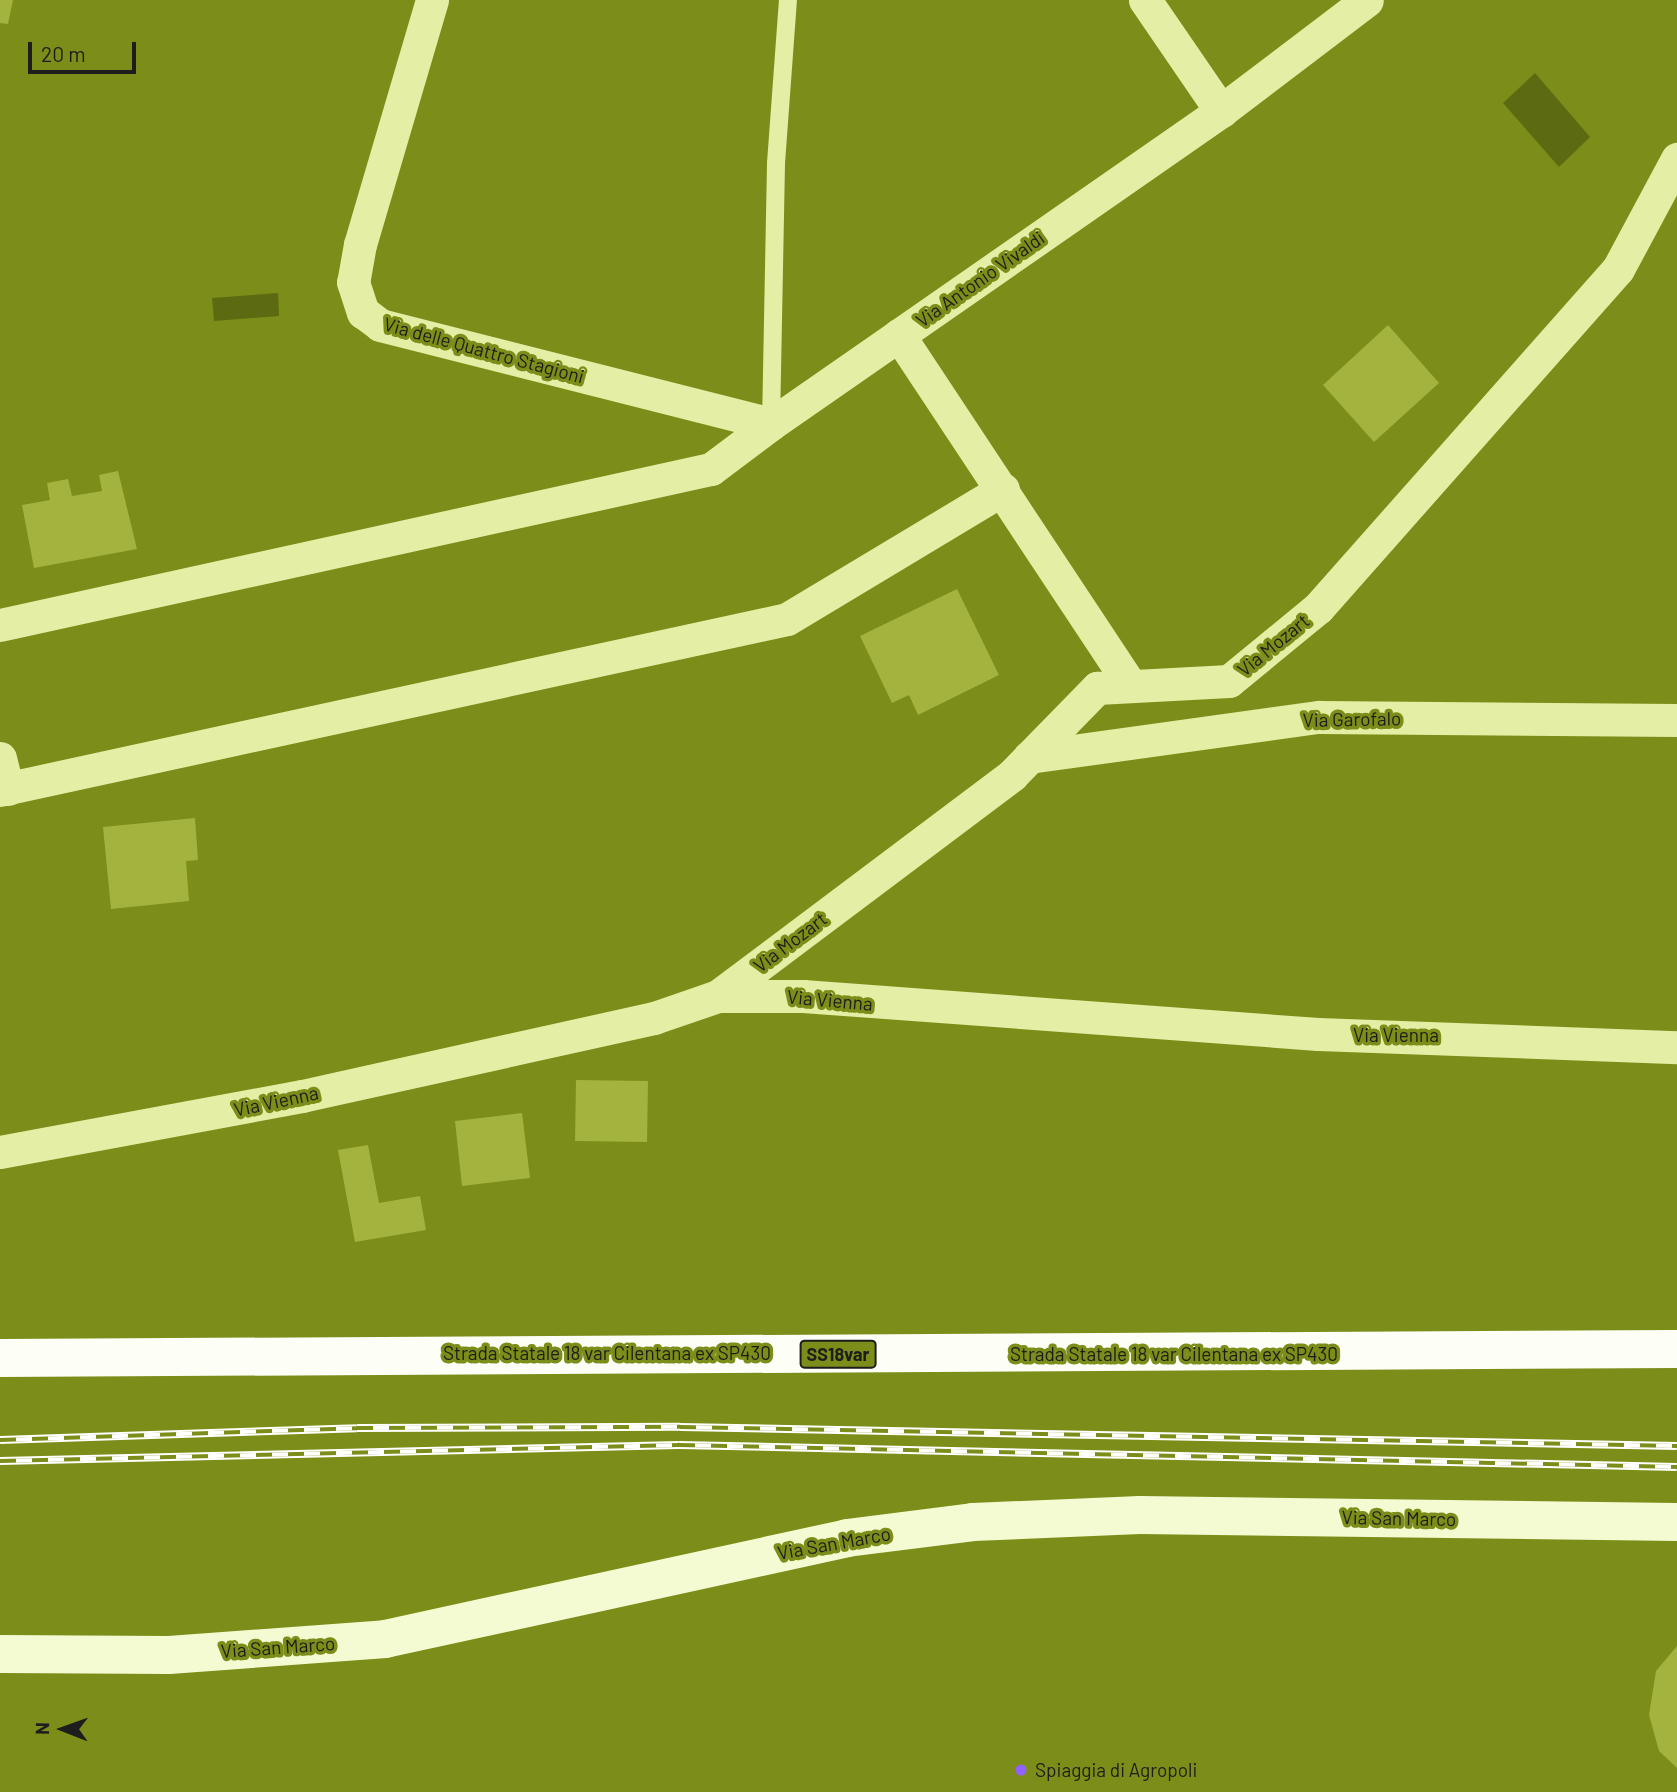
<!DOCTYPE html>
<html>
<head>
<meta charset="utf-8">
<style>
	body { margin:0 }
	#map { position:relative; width:1677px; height:1792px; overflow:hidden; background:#7c8d19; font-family:Barlow,sans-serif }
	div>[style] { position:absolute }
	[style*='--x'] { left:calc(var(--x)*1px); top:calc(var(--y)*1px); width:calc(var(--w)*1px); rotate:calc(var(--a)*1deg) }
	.water>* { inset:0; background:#5c6b11 }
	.building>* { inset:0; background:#a3b33e }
	.service>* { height:18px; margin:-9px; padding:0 9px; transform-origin:9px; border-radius:9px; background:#e4eea5 }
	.minor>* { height:33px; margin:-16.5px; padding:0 16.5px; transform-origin:16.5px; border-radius:16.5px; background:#e4eea5 }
	.secondary>* { height:38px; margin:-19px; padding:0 19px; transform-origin:19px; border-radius:19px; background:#f4fad2 }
	.trunk>* { height:38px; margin:-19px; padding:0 19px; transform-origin:19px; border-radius:19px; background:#fdfff6 }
	.rail>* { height:8px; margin-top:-4px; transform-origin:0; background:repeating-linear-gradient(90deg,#7c8d19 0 16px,#fff 0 32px); box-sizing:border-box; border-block:2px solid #fff }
	.dots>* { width:19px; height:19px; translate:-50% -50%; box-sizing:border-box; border:4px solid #7c8d19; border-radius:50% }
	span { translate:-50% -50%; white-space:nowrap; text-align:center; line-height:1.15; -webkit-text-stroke:7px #7c8d19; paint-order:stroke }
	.shield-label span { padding:2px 5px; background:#7c8d19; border:2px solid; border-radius:5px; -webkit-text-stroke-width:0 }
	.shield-label { font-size:18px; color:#1d1d1d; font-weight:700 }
	.street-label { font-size:19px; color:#1d1d1d }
	.poi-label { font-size:19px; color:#1d1d1d }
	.left { translate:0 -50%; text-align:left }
	.north { position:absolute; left:28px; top:1694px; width:70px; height:70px; -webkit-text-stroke:5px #7c8d19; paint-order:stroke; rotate:271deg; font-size:19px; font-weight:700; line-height:28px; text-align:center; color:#1d1d1d }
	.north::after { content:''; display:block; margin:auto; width:24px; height:32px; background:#1d1d1d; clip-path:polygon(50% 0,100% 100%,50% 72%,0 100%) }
	.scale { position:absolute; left:28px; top:42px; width:108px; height:32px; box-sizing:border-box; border:4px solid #1d1d1d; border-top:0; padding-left:9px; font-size:21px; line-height:24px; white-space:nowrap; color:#1d1d1d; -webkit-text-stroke:5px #7c8d19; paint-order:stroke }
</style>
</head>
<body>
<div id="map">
	<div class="water">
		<div style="clip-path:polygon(1535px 73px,1590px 137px,1559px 167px,1503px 103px)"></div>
		<div style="clip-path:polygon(278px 293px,279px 316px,214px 321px,212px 298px)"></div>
	</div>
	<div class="building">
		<div style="clip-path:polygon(0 0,13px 0,8px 24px,0 23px)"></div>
		<div style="clip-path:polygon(1388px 325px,1439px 383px,1374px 442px,1323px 385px)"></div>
		<div style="clip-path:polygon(118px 471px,137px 549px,34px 568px,22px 505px,50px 500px,47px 483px,68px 479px,72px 496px,102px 491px,99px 475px)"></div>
		<div style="clip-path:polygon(957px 589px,999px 675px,918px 715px,909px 695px,892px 703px,860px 636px)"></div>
		<div style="clip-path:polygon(195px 818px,198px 860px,186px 861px,189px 901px,111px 909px,103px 827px)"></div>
		<div style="clip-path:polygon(576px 1080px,648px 1081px,647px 1142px,575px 1141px)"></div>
		<div style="clip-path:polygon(522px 1113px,530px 1178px,462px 1186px,455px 1121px)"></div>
		<div style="clip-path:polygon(368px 1145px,379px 1203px,420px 1196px,426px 1230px,355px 1242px,338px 1150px)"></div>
		<div style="clip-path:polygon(1677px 1646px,1677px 1768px,1659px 1751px,1649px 1715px,1656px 1671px)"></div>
	</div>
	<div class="service">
		<div style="--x:771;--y:424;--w:261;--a:-88.9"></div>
		<div style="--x:776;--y:163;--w:163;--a:-85.8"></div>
	</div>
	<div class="minor">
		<div style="--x:432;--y:0;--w:254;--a:106.4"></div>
		<div style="--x:360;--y:244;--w:39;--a:100"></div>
		<div style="--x:353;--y:282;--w:32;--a:72"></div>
		<div style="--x:363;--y:312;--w:21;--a:37"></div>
		<div style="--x:380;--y:325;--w:403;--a:14.2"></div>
		<div style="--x:771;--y:424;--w:156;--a:-34.8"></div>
		<div style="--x:1145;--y:0;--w:135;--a:55.6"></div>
		<div style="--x:0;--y:625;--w:728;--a:-12.38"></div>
		<div style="--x:711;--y:469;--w:75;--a:-36.9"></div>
		<div style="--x:1131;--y:686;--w:421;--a:-123.5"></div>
		<div style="--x:899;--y:335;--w:392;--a:-34.8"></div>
		<div style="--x:1221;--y:111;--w:183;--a:-37.2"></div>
		<div style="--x:1029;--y:757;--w:293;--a:-7.9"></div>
		<div style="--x:1319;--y:717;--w:358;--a:0.5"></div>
		<div style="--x:0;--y:758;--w:32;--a:76"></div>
		<div style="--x:0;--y:790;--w:805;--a:-12.26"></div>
		<div style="--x:787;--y:619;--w:252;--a:-31"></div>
		<div style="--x:718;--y:996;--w:368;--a:-36.9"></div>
		<div style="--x:1012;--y:775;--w:122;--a:-45.7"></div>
		<div style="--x:1097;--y:688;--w:132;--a:-3"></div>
		<div style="--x:1229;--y:681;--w:115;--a:-39.4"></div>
		<div style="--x:1318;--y:608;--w:453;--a:-48.5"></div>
		<div style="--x:1618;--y:269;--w:125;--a:-61.8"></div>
		<div style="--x:0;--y:1152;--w:307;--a:-10.5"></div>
		<div style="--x:302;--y:1096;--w:361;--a:-12.5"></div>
		<div style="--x:654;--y:1018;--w:68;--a:-19"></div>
		<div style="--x:718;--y:996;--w:85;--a:0"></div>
		<div style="--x:803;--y:996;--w:516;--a:4.22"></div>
		<div style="--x:1318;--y:1034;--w:359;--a:2.1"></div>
	</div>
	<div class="secondary">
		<div style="--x:0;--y:1654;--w:169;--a:0.3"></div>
		<div style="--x:169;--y:1655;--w:217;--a:-4.2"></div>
		<div style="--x:385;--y:1639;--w:473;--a:-12.3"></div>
		<div style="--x:847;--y:1538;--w:127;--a:-7.2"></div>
		<div style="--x:973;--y:1522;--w:167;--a:-2.4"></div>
		<div style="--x:1140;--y:1515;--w:537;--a:0.75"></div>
	</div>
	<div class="trunk">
		<div style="--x:0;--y:1358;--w:1677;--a:-0.31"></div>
	</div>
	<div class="rail">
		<div style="--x:0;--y:1440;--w:357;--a:-1.9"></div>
		<div style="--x:357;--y:1428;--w:323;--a:-0.2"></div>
		<div style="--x:680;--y:1427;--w:997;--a:1.09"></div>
		<div style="--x:0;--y:1461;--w:679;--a:-1.35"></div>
		<div style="--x:679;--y:1445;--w:998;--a:1.26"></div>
	</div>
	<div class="dots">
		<div style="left:1021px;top:1770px;background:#9162ff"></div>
	</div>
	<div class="shield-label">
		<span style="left:838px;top:1354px">SS18var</span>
	</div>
	<div class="street-label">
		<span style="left:980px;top:279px;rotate:-35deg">Via Antonio Vivaldi</span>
		<span style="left:484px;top:350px;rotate:15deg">Via delle Quattro Stagioni</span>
		<span style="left:1273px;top:645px;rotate:-39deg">Via Mozart</span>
		<span style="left:1352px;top:719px;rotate:-1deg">Via Garofalo</span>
		<span style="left:790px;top:942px;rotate:-37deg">Via Mozart</span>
		<span style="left:830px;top:1000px;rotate:5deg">Via Vienna</span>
		<span style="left:1396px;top:1035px">Via Vienna</span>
		<span style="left:276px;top:1101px;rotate:-12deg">Via Vienna</span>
		<span style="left:607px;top:1353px">Strada Statale 18 var Cilentana ex SP430</span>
		<span style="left:1174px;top:1354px">Strada Statale 18 var Cilentana ex SP430</span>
		<span style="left:1399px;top:1518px;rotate:1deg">Via San Marco</span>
		<span style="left:834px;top:1543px;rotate:-10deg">Via San Marco</span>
		<span style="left:278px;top:1647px;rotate:-4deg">Via San Marco</span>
	</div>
	<div class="poi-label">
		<span class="left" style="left:1035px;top:1770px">Spiaggia di Agropoli</span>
	</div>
	<div class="north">N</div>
	<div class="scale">20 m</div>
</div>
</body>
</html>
